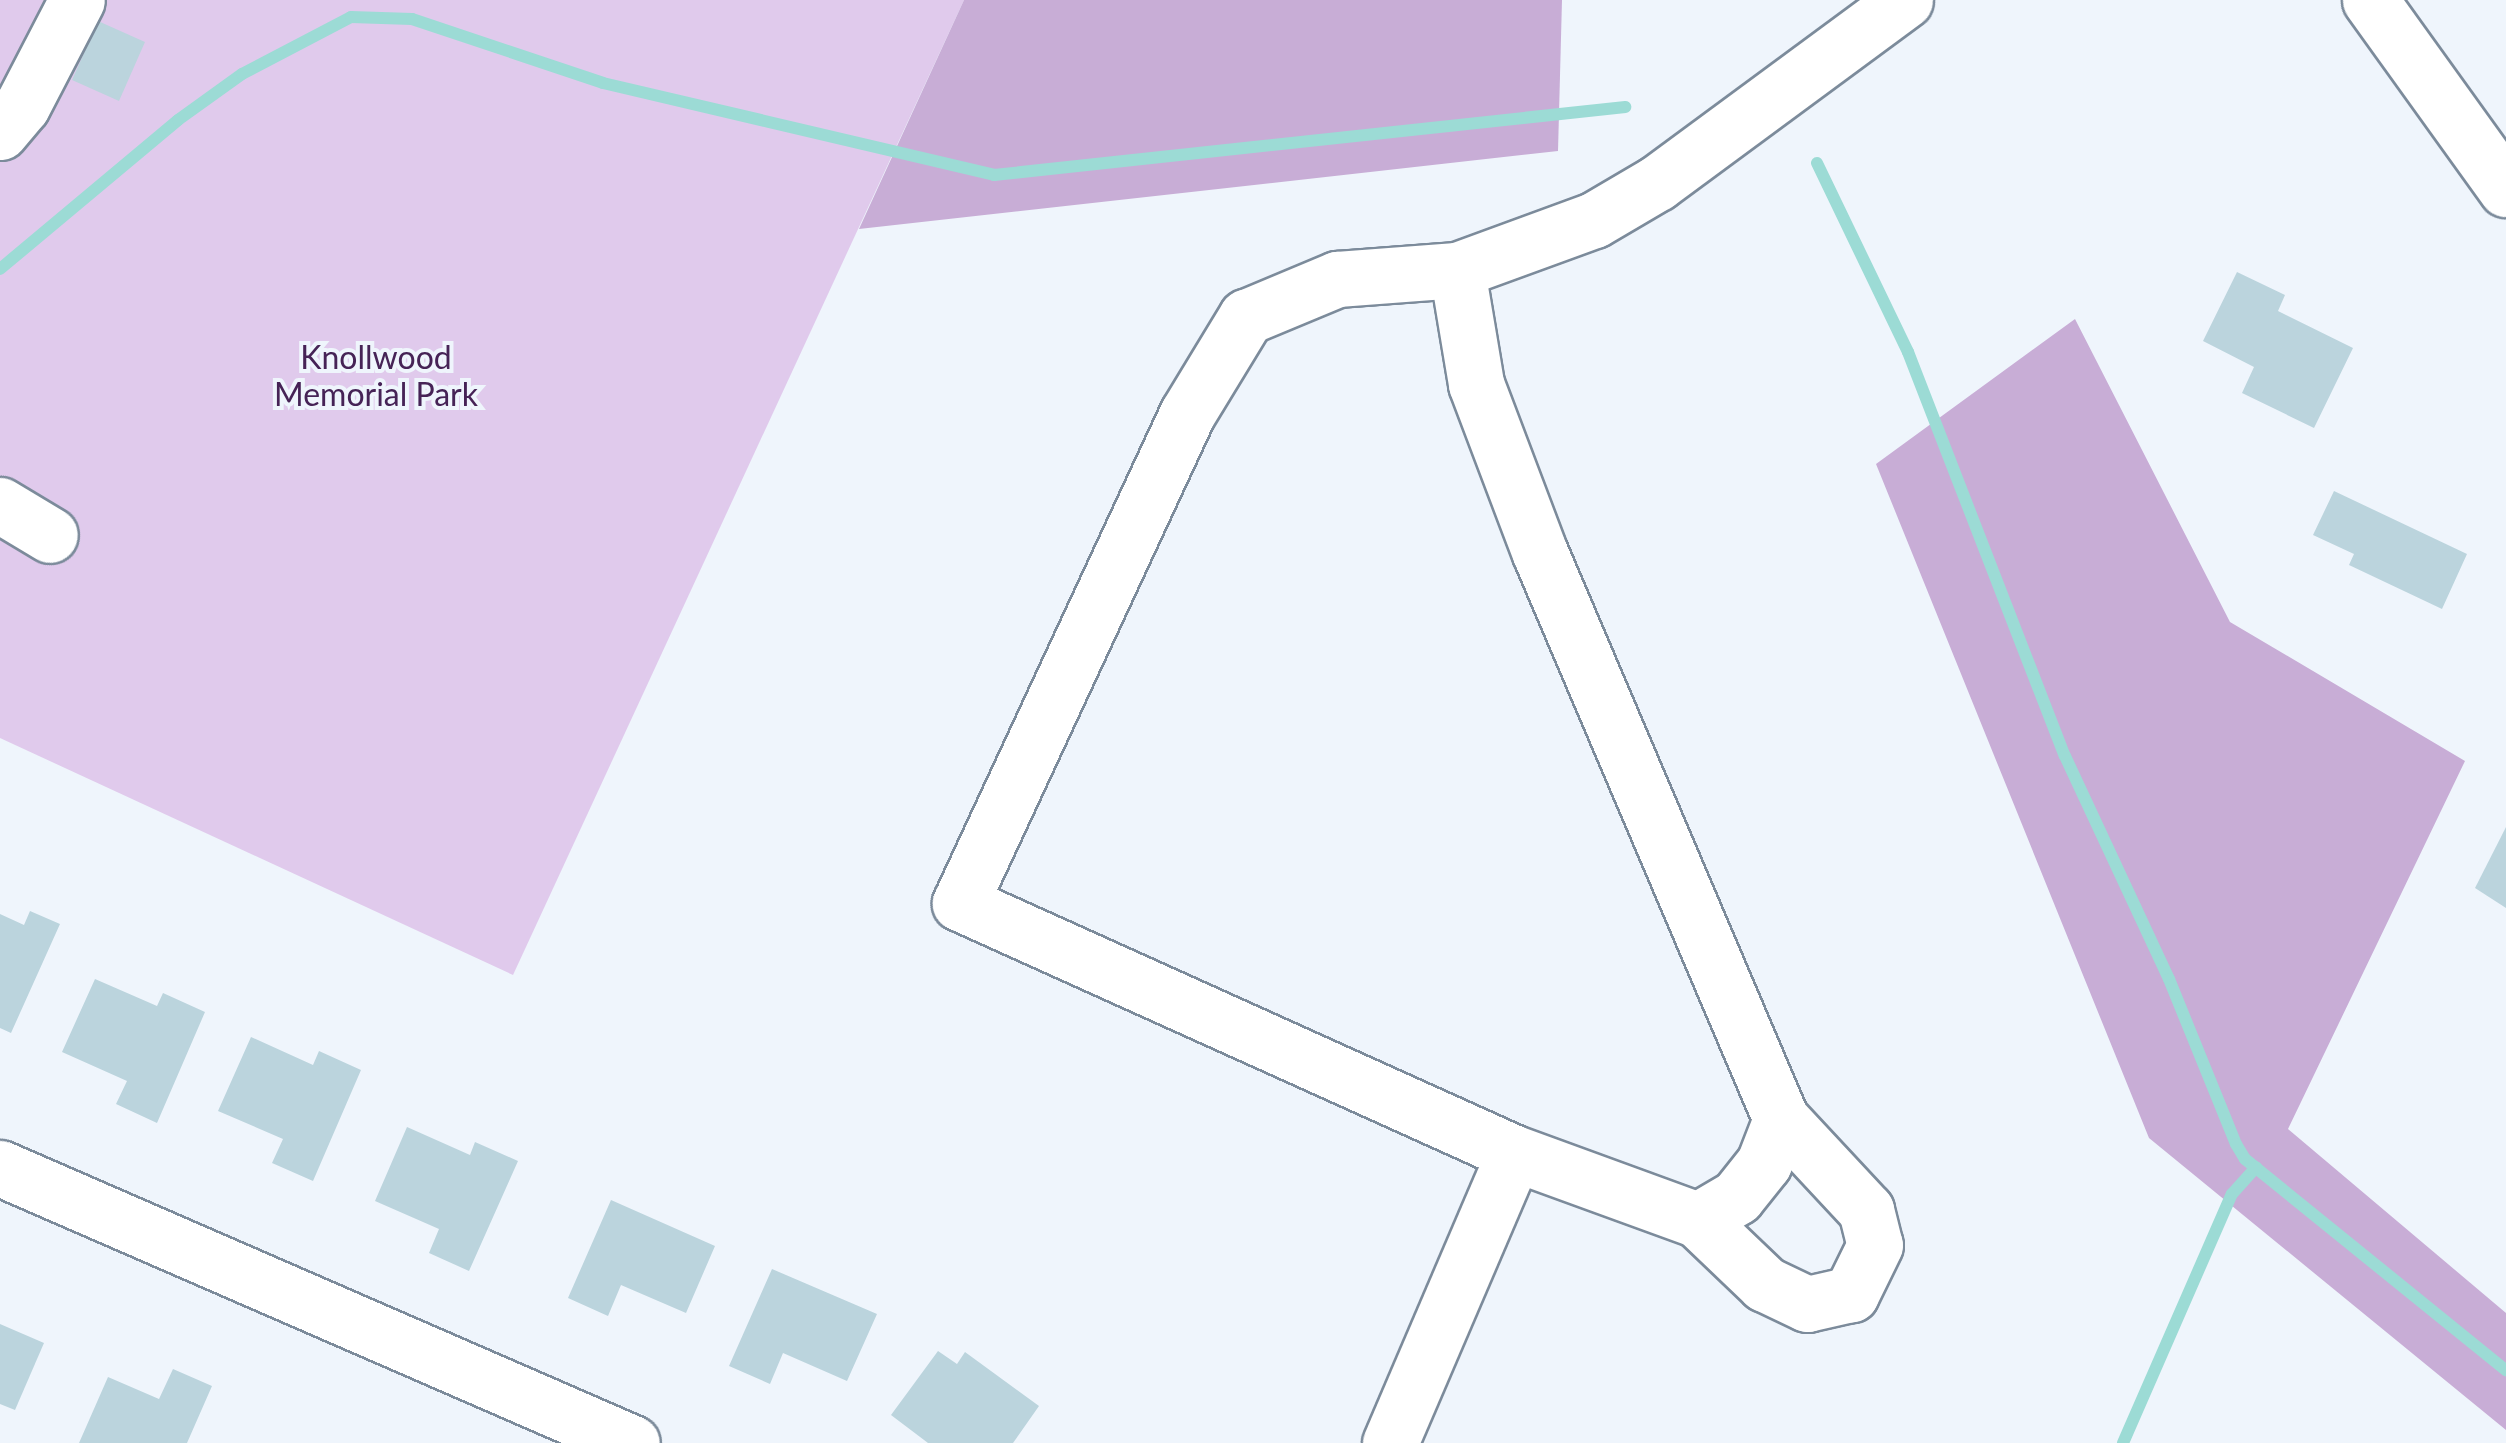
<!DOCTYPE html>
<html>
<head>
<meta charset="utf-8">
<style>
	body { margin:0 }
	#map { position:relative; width:2506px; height:1443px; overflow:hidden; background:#eff5fc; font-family:Lato,sans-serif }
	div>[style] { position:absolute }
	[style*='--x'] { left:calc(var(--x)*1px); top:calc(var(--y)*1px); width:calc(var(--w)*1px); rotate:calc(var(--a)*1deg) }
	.green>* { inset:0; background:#e0caec }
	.forest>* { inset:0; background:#c8add6 }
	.stream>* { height:12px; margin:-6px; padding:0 6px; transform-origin:6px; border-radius:6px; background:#9cdbd5 }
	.building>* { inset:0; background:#bbd4dd }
	.roads { filter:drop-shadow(2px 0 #7c8b9b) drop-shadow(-2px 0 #7c8b9b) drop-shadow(0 2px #7c8b9b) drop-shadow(0 -2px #7c8b9b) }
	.minor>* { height:55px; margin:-27.5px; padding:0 27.5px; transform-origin:27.5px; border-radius:27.5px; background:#fff }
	span { translate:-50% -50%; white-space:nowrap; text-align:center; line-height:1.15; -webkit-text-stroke:8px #eff5fc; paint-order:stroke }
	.park-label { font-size:32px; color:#462356 }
</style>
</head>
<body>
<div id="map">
	<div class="green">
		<div style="clip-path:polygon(0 0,964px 0,513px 975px,0 738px)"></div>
	</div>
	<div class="forest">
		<div style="clip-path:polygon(964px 0,1562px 0,1558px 151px,859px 229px)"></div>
		<div style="clip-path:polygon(2075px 319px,2230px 622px,2465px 761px,2288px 1129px,2506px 1313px,2506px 1430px,2149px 1138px,1876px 464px)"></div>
	</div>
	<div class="stream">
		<div style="--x:1817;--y:163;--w:210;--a:64.3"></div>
		<div style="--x:1908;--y:352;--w:433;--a:68.8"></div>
		<div style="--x:2065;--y:756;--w:246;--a:65"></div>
		<div style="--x:2169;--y:979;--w:178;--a:67.9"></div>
		<div style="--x:2236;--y:1144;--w:17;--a:59"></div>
		<div style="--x:2245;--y:1159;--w:336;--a:39"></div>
		<div style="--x:0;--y:269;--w:232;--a:-39.9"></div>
		<div style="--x:178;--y:120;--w:79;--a:-35.7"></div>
		<div style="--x:242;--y:74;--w:123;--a:-27.6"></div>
		<div style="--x:351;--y:17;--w:61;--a:1.9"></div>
		<div style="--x:412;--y:19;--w:201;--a:18.5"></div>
		<div style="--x:603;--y:83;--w:402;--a:13.2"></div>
		<div style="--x:994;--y:175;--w:635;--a:-6.15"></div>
		<div style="--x:2123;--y:1443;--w:272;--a:-66.4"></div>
		<div style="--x:2232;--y:1194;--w:36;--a:-48"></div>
	</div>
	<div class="building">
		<div style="clip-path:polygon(98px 21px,145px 42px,119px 101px,72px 80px)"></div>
		<div style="clip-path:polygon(2237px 272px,2285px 295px,2278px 311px,2353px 348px,2314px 428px,2242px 393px,2254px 367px,2203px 341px)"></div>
		<div style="clip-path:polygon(2334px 491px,2467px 554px,2442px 609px,2349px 565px,2354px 554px,2313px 535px)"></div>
		<div style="clip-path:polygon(2506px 827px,2506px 908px,2475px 888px)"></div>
		<div style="clip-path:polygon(30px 911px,60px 924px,11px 1033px,0 1028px,0 914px,24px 925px)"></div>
		<div style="clip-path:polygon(95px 979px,157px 1006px,163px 993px,205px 1012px,157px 1123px,116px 1104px,127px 1081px,62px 1052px)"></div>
		<div style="clip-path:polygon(251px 1037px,313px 1065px,319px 1051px,361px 1070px,313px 1181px,272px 1163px,283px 1139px,218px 1111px)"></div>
		<div style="clip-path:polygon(407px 1127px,470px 1155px,475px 1142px,518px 1161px,469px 1271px,429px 1253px,439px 1229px,375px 1201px)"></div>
		<div style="clip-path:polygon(611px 1200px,715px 1246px,686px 1313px,621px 1285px,608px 1316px,568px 1298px)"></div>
		<div style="clip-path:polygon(772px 1269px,877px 1314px,847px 1381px,783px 1353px,770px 1384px,729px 1366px)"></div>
		<div style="clip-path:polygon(0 1324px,44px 1343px,15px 1410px,0 1404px)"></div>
		<div style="clip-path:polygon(938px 1351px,957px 1364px,965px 1352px,1039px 1406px,1013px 1443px,928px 1443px,891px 1415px)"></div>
		<div style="clip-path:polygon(173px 1369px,212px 1386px,187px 1443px,79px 1443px,108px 1377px,159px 1399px)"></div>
	</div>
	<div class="roads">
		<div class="minor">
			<div style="--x:2370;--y:0;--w:233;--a:54.3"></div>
			<div style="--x:0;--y:132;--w:34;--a:-50"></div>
			<div style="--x:22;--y:106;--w:119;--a:-62.6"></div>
			<div style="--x:1457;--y:270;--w:116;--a:80.5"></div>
			<div style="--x:1476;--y:384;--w:181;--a:69.3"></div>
			<div style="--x:1540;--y:553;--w:615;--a:66.94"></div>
			<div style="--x:1781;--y:1119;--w:125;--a:47"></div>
			<div style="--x:1866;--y:1210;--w:36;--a:76"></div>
			<div style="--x:1875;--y:1245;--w:55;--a:116.1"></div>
			<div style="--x:1851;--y:1294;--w:45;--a:167.2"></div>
			<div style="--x:1807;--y:1304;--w:47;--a:-154.5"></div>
			<div style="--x:1765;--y:1284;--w:93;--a:-136.3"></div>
			<div style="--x:1698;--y:1220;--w:196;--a:-160"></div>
			<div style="--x:1514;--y:1153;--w:608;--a:-155.71"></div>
			<div style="--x:960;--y:903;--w:539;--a:-65.1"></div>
			<div style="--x:1187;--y:414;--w:114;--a:-58.7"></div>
			<div style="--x:1246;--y:317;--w:99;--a:-22.7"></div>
			<div style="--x:1337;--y:279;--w:120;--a:-4.3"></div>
			<div style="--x:1457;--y:270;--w:146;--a:-20.1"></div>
			<div style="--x:1594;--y:220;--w:73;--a:-30.4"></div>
			<div style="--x:1657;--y:183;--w:308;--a:-36.4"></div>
			<div style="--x:0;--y:505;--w:58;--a:31"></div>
			<div style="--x:0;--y:1168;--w:689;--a:23.52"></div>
			<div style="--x:1698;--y:1220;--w:45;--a:-30.5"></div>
			<div style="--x:1737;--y:1197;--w:43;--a:-51.5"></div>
			<div style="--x:1764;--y:1163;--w:47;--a:-68.9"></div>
			<div style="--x:1390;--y:1443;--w:315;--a:-66.8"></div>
		</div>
	</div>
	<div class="park-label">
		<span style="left:376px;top:376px">Knollwood<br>Memorial Park</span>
	</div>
</div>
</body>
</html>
